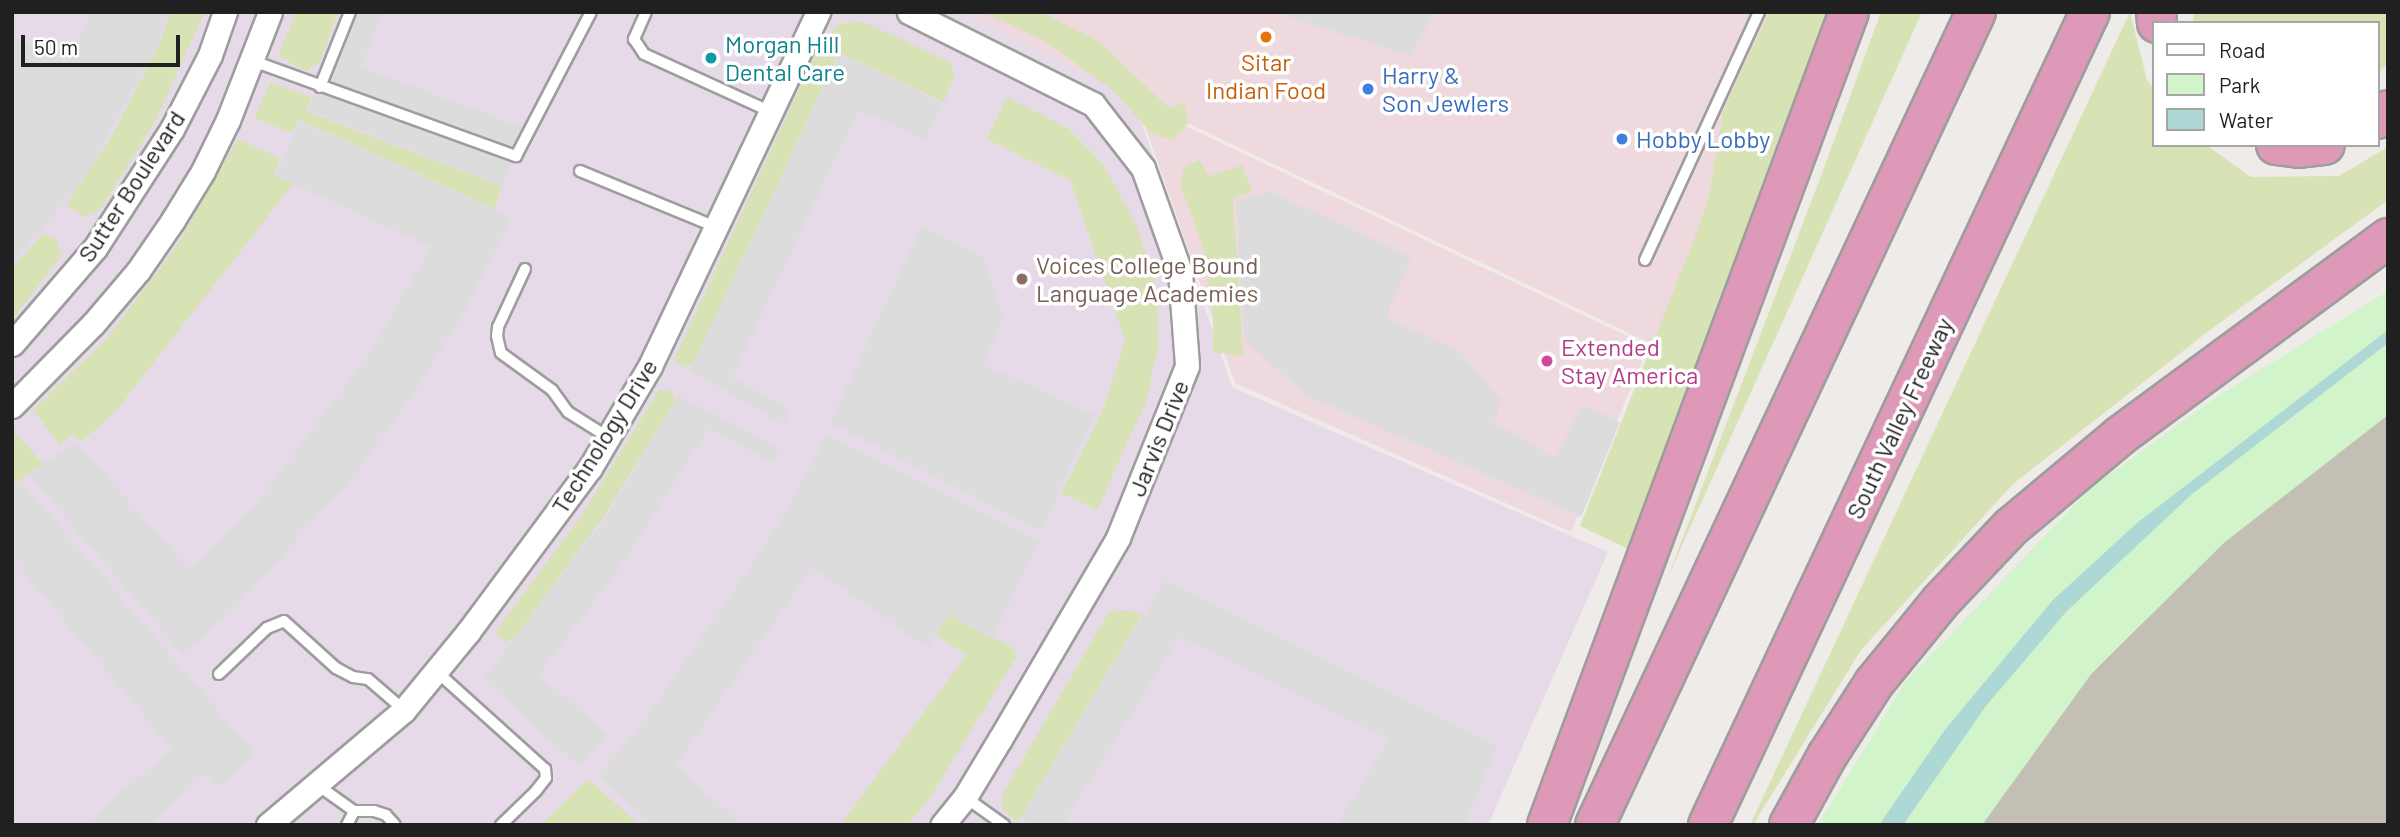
<!DOCTYPE html>
<html>
<head>
<meta charset="utf-8">
<style>
	body { margin:0 }
	#map { position:relative; width:2400px; height:837px; overflow:hidden; background:#efebe8; font-family:Barlow,sans-serif }
	div>[style] { position:absolute }
	[style*='--x'] { left:calc(var(--x)*1px); top:calc(var(--y)*1px); width:calc(var(--w)*1px); rotate:calc(var(--a)*1deg) }
	.commercial>* { inset:0; background:#eed9de }
	.industrial>* { inset:0; background:#e7dae8 }
	.construction>* { inset:0; background:#c3bfb4 }
	.grass>* { inset:0; background:#d7e3b4 }
	.park>* { inset:0; background:#d2f4ca }
	.parking>* { inset:0; background:#dcdcdc }
	.water>* { inset:0; background:#add8d6 }
	.roads { filter:drop-shadow(2px 0 #9d9d9d) drop-shadow(-2px 0 #9d9d9d) drop-shadow(0 2px #9d9d9d) drop-shadow(0 -2px #9d9d9d) }
	.service>* { height:10px; margin:-5px; padding:0 5px; transform-origin:5px; border-radius:5px; background:#fff }
	.minor>* { height:23px; margin:-11.5px; padding:0 11.5px; transform-origin:11.5px; border-radius:11.5px; background:#fff }
	.motorway>* { height:38px; margin:-19px; padding:0 19px; transform-origin:19px; border-radius:19px; background:#dd99b7 }
	.dots>* { width:19px; height:19px; translate:-50% -50%; box-sizing:border-box; border:4px solid #fff; border-radius:50% }
	span { translate:-50% -50%; white-space:nowrap; text-align:center; line-height:1.15; -webkit-text-stroke:7px #fff; paint-order:stroke }
	.culture-label { font-size:24px; color:#0d838f }
	.left { translate:0 -50%; text-align:left }
	.food-label { font-size:24px; color:#c56008 }
	.shop-label { font-size:24px; color:#366cbe }
	.street-label { font-size:24px; color:#202020 }
	.education-label { font-size:24px; color:#785e54 }
	.hotel-label { font-size:24px; color:#b23c85 }
	.frame { position:absolute; inset:0; border:14px solid #202020; pointer-events:none }
	.legend { position:absolute; left:2152px; top:21px; width:228px; height:126px; box-sizing:border-box; background:#fff; border:2px solid #a6a6a6; margin:0; padding:9px 12px; list-style:none; font-size:21px; color:#202020 }
	.legend li { display:flex; align-items:center; gap:14px; height:35px }
	.legend b { width:35px; border:2px solid #a6a6a6 }
	.scale { position:absolute; left:21px; top:35px; width:159px; height:32px; box-sizing:border-box; border:4px solid #202020; border-top:0; padding-left:9px; font-size:21px; line-height:24px; white-space:nowrap; color:#202020; -webkit-text-stroke:5px #fff; paint-order:stroke }
</style>
</head>
<body>
<div id="map">
	<div class="commercial">
		<div style="clip-path:polygon(964px 12px,1802px 12px,1652px 344px,1133px 97px)"></div>
		<div style="clip-path:polygon(1137px 103px,1648px 346px,1571px 532px,1235px 383px)"></div>
	</div>
	<div class="industrial">
		<div style="clip-path:polygon(12px 12px,964px 12px,1133px 97px,1232px 387px,1608px 552px,1488px 825px,12px 825px)"></div>
	</div>
	<div class="construction">
		<div style="clip-path:polygon(2388px 365px,2388px 825px,1946px 825px)"></div>
	</div>
	<div class="grass">
		<div style="clip-path:polygon(171px 12px,205px 12px,154px 123px,100px 210px,83px 217px,66px 205px,109px 141px,158px 46px)"></div>
		<div style="clip-path:polygon(296px 12px,338px 12px,320px 62px,306px 71px,278px 56px)"></div>
		<div style="clip-path:polygon(983px 12px,1040px 12px,1098px 41px,1169px 108px,1185px 103px,1188px 124px,1172px 140px,1152px 134px,1112px 90px,1045px 41px)"></div>
		<div style="clip-path:polygon(1769px 12px,1835px 12px,1630px 550px,1580px 526px,1698px 229px,1708px 201px,1723px 111px)"></div>
		<div style="clip-path:polygon(1881px 12px,1922px 12px,1667px 579px,1821px 176px)"></div>
		<div style="clip-path:polygon(2130px 12px,2147px 80px,2153px 88px,2153px 145px,2206px 145px,2251px 177px,2339px 176px,2388px 147px,2388px 200px,2210px 330px,2013px 484px,1861px 650px,1753px 825px,1750px 825px)"></div>
		<div style="clip-path:polygon(2194px 12px,2388px 12px,2388px 63px,2377px 74px,2377px 23px,2193px 23px)"></div>
		<div style="clip-path:polygon(864px 22px,950px 62px,955px 74px,944px 102px,839px 53px,695px 360px,685px 368px,674px 360px,819px 46px,839px 24px)"></div>
		<div style="clip-path:polygon(271px 82px,312px 98px,306px 111px,502px 186px,495px 209px,299px 120px,291px 133px,254px 118px)"></div>
		<div style="clip-path:polygon(1007px 97px,1068px 128px,1104px 165px,1138px 229px,1157px 289px,1158px 348px,1146px 402px,1097px 510px,1061px 493px,1102px 413px,1125px 341px,1070px 180px,986px 139px)"></div>
		<div style="clip-path:polygon(238px 139px,280px 158px,274px 175px,293px 184px,116px 411px,81px 442px,73px 434px,60px 445px,33px 410px,108px 337px,176px 247px)"></div>
		<div style="clip-path:polygon(1200px 160px,1209px 176px,1242px 165px,1252px 192px,1233px 198px,1243px 356px,1213px 352px,1213px 312px,1204px 250px,1180px 184px,1184px 167px)"></div>
		<div style="clip-path:polygon(43px 234px,56px 238px,62px 255px,12px 320px,12px 268px)"></div>
		<div style="clip-path:polygon(659px 390px,670px 391px,676px 400px,600px 522px,515px 637px,505px 642px,496px 635px,501px 624px,577px 522px)"></div>
		<div style="clip-path:polygon(14px 432px,43px 464px,12px 486px,12px 433px)"></div>
		<div style="clip-path:polygon(1127px 610px,1142px 615px,1018px 822px,1002px 809px,1003px 793px,1109px 612px)"></div>
		<div style="clip-path:polygon(949px 613px,1013px 648px,1017px 656px,931px 796px,908px 825px,840px 825px,967px 655px,936px 636px)"></div>
		<div style="clip-path:polygon(589px 779px,639px 825px,541px 825px)"></div>
	</div>
	<div class="park">
		<div style="clip-path:polygon(2388px 291px,2388px 415px,2225px 542px,2092px 673px,1982px 825px,1818px 825px,1906px 681px,2091px 488px,2218px 396px)"></div>
	</div>
	<div class="parking">
		<div style="clip-path:polygon(91px 12px,169px 12px,156px 47px,86px 176px,12px 264px,12px 37px,68px 63px)"></div>
		<div style="clip-path:polygon(346px 12px,382px 12px,361px 67px,522px 127px,503px 185px,309px 110px)"></div>
		<div style="clip-path:polygon(1289px 12px,1434px 12px,1410px 56px,1290px 17px)"></div>
		<div style="clip-path:polygon(839px 55px,942px 103px,925px 140px,858px 110px,732px 378px,789px 408px,784px 425px,690px 370px)"></div>
		<div style="clip-path:polygon(299px 122px,512px 218px,462px 316px,412px 396px,356px 473px,234px 610px,182px 654px,29px 475px,75px 441px,189px 569px,261px 497px,371px 351px,431px 247px,276px 176px)"></div>
		<div style="clip-path:polygon(1269px 191px,1412px 257px,1386px 317px,1460px 352px,1501px 400px,1494px 423px,1556px 458px,1582px 405px,1620px 422px,1581px 517px,1306px 395px,1244px 340px,1236px 201px)"></div>
		<div style="clip-path:polygon(922px 226px,983px 258px,1004px 316px,983px 364px,1095px 415px,1041px 530px,830px 423px)"></div>
		<div style="clip-path:polygon(679px 396px,780px 447px,772px 463px,709px 428px,617px 572px,539px 674px,608px 735px,580px 767px,483px 679px,604px 521px)"></div>
		<div style="clip-path:polygon(827px 435px,1040px 541px,992px 639px,948px 614px,928px 648px,812px 567px,675px 766px,744px 825px,654px 825px,598px 776px,649px 714px,775px 530px)"></div>
		<div style="clip-path:polygon(21px 481px,256px 755px,219px 787px,208px 773px,149px 825px,83px 825px,172px 749px,15px 562px,12px 563px,12px 488px)"></div>
		<div style="clip-path:polygon(1165px 580px,1497px 746px,1465px 825px,1337px 825px,1389px 739px,1179px 637px,1063px 825px,1032px 825px,1021px 818px)"></div>
	</div>
	<div class="water">
		<div style="clip-path:polygon(2388px 330px,2388px 343px,2191px 495px,2066px 612px,1986px 706px,1903px 825px,1879px 825px,1944px 731px,2053px 600px,2137px 523px)"></div>
	</div>
	<div class="roads">
		<div class="service">
			<div style="--x:646;--y:12;--w:30;--a:114"></div>
			<div style="--x:634;--y:39;--w:18;--a:56"></div>
			<div style="--x:644;--y:54;--w:140;--a:24.5"></div>
			<div style="--x:253;--y:61;--w:280;--a:19.9"></div>
			<div style="--x:516;--y:156;--w:162;--a:-62.5"></div>
			<div style="--x:320;--y:87;--w:81;--a:-68.2"></div>
			<div style="--x:580;--y:171;--w:147;--a:22.4"></div>
			<div style="--x:1645;--y:260;--w:273;--a:-65.3"></div>
			<div style="--x:525;--y:269;--w:64;--a:115"></div>
			<div style="--x:498;--y:327;--w:9;--a:96"></div>
			<div style="--x:497;--y:336;--w:17;--a:77"></div>
			<div style="--x:501;--y:353;--w:63;--a:36"></div>
			<div style="--x:552;--y:390;--w:27;--a:54"></div>
			<div style="--x:568;--y:412;--w:47;--a:32"></div>
			<div style="--x:436;--y:671;--w:147;--a:42"></div>
			<div style="--x:545;--y:769;--w:9;--a:84"></div>
			<div style="--x:546;--y:778;--w:16;--a:128"></div>
			<div style="--x:536;--y:791;--w:49;--a:135.8"></div>
			<div style="--x:219;--y:674;--w:66;--a:-43.8"></div>
			<div style="--x:267;--y:628;--w:18;--a:-22"></div>
			<div style="--x:284;--y:621;--w:70;--a:42.1"></div>
			<div style="--x:336;--y:668;--w:19;--a:28"></div>
			<div style="--x:353;--y:677;--w:15;--a:8"></div>
			<div style="--x:368;--y:679;--w:48;--a:40.7"></div>
			<div style="--x:316;--y:784;--w:47;--a:35.4"></div>
			<div style="--x:354;--y:811;--w:20;--a:0"></div>
			<div style="--x:374;--y:811;--w:13;--a:18"></div>
			<div style="--x:386;--y:815;--w:13;--a:48"></div>
			<div style="--x:965;--y:797;--w:48;--a:35.7"></div>
			<div style="--x:347;--y:825;--w:16;--a:-63"></div>
		</div>
		<div class="minor">
			<div style="--x:909;--y:12;--w:206;--a:26.6"></div>
			<div style="--x:1093;--y:104;--w:81;--a:52"></div>
			<div style="--x:1143;--y:168;--w:110;--a:70.4"></div>
			<div style="--x:1180;--y:272;--w:94;--a:85.7"></div>
			<div style="--x:1187;--y:366;--w:185;--a:111.9"></div>
			<div style="--x:1118;--y:538;--w:233;--a:120.4"></div>
			<div style="--x:1000;--y:739;--w:68;--a:121.1"></div>
			<div style="--x:965;--y:797;--w:36;--a:129"></div>
			<div style="--x:12;--y:344;--w:127;--a:-49.2"></div>
			<div style="--x:95;--y:248;--w:142;--a:-57.1"></div>
			<div style="--x:172;--y:129;--w:83;--a:-62.8"></div>
			<div style="--x:210;--y:55;--w:46;--a:-70.8"></div>
			<div style="--x:12;--y:406;--w:115;--a:-45.4"></div>
			<div style="--x:93;--y:324;--w:70;--a:-49.7"></div>
			<div style="--x:138;--y:271;--w:62;--a:-55.5"></div>
			<div style="--x:173;--y:220;--w:57;--a:-58.5"></div>
			<div style="--x:203;--y:171;--w:57;--a:-63.9"></div>
			<div style="--x:228;--y:120;--w:116;--a:-68.7"></div>
			<div style="--x:268;--y:825;--w:178;--a:-40.2"></div>
			<div style="--x:404;--y:710;--w:101;--a:-50.6"></div>
			<div style="--x:468;--y:632;--w:204;--a:-53.4"></div>
			<div style="--x:590;--y:468;--w:118;--a:-59.5"></div>
			<div style="--x:650;--y:366;--w:392;--a:-64.6"></div>
		</div>
		<div class="motorway">
			<div style="--x:2156;--y:12;--w:11;--a:85"></div>
			<div style="--x:2377;--y:119;--w:14;--a:-39"></div>
			<div style="--x:2276;--y:145;--w:23;--a:7"></div>
			<div style="--x:2299;--y:148;--w:26;--a:-7"></div>
			<div style="--x:1547;--y:825;--w:867;--a:-69.62"></div>
			<div style="--x:1595;--y:825;--w:898;--a:-64.89"></div>
			<div style="--x:1708;--y:825;--w:898;--a:-64.83"></div>
			<div style="--x:1789;--y:825;--w:79;--a:-61.2"></div>
			<div style="--x:1827;--y:756;--w:87;--a:-57.2"></div>
			<div style="--x:1874;--y:683;--w:104;--a:-50.8"></div>
			<div style="--x:1940;--y:602;--w:103;--a:-46.6"></div>
			<div style="--x:2011;--y:527;--w:143;--a:-39.9"></div>
			<div style="--x:2121;--y:435;--w:332;--a:-36.4"></div>
		</div>
	</div>
	<div class="dots">
		<div style="left:1266px;top:37px;background:#e8710a"></div>
		<div style="left:711px;top:58px;background:#0f9aa8"></div>
		<div style="left:1368px;top:89px;background:#3f7fe0"></div>
		<div style="left:1622px;top:139px;background:#3f7fe0"></div>
		<div style="left:1022px;top:279px;background:#8d6e63"></div>
		<div style="left:1547px;top:361px;background:#d1479c"></div>
	</div>
	<div class="culture-label">
		<span class="left" style="left:725px;top:58px">Morgan Hill<br>Dental Care</span>
	</div>
	<div class="food-label">
		<span style="left:1266px;top:76px">Sitar<br>Indian Food</span>
	</div>
	<div class="shop-label">
		<span class="left" style="left:1382px;top:89px">Harry &amp;<br>Son Jewlers</span>
		<span class="left" style="left:1636px;top:139px">Hobby Lobby</span>
	</div>
	<div class="street-label">
		<span style="left:131px;top:186px;rotate:-57deg">Sutter Boulevard</span>
		<span style="left:1899px;top:418px;rotate:-65deg">South Valley Freeway</span>
		<span style="left:604px;top:436px;rotate:-58deg">Technology Drive</span>
		<span style="left:1158px;top:438px;rotate:-68deg">Jarvis Drive</span>
	</div>
	<div class="education-label">
		<span class="left" style="left:1036px;top:279px">Voices College Bound<br>Language Academies</span>
	</div>
	<div class="hotel-label">
		<span class="left" style="left:1561px;top:361px">Extended<br>Stay America</span>
	</div>
	<div class="frame"></div>
	<ul class="legend">
	<li><b style="height:9px;background:#fff"></b>Road</li>
	<li><b style="height:19px;background:#d2f4ca"></b>Park</li>
	<li><b style="height:19px;background:#add8d6"></b>Water</li>
	</ul>
	<div class="scale">50 m</div>
</div>
</body>
</html>
